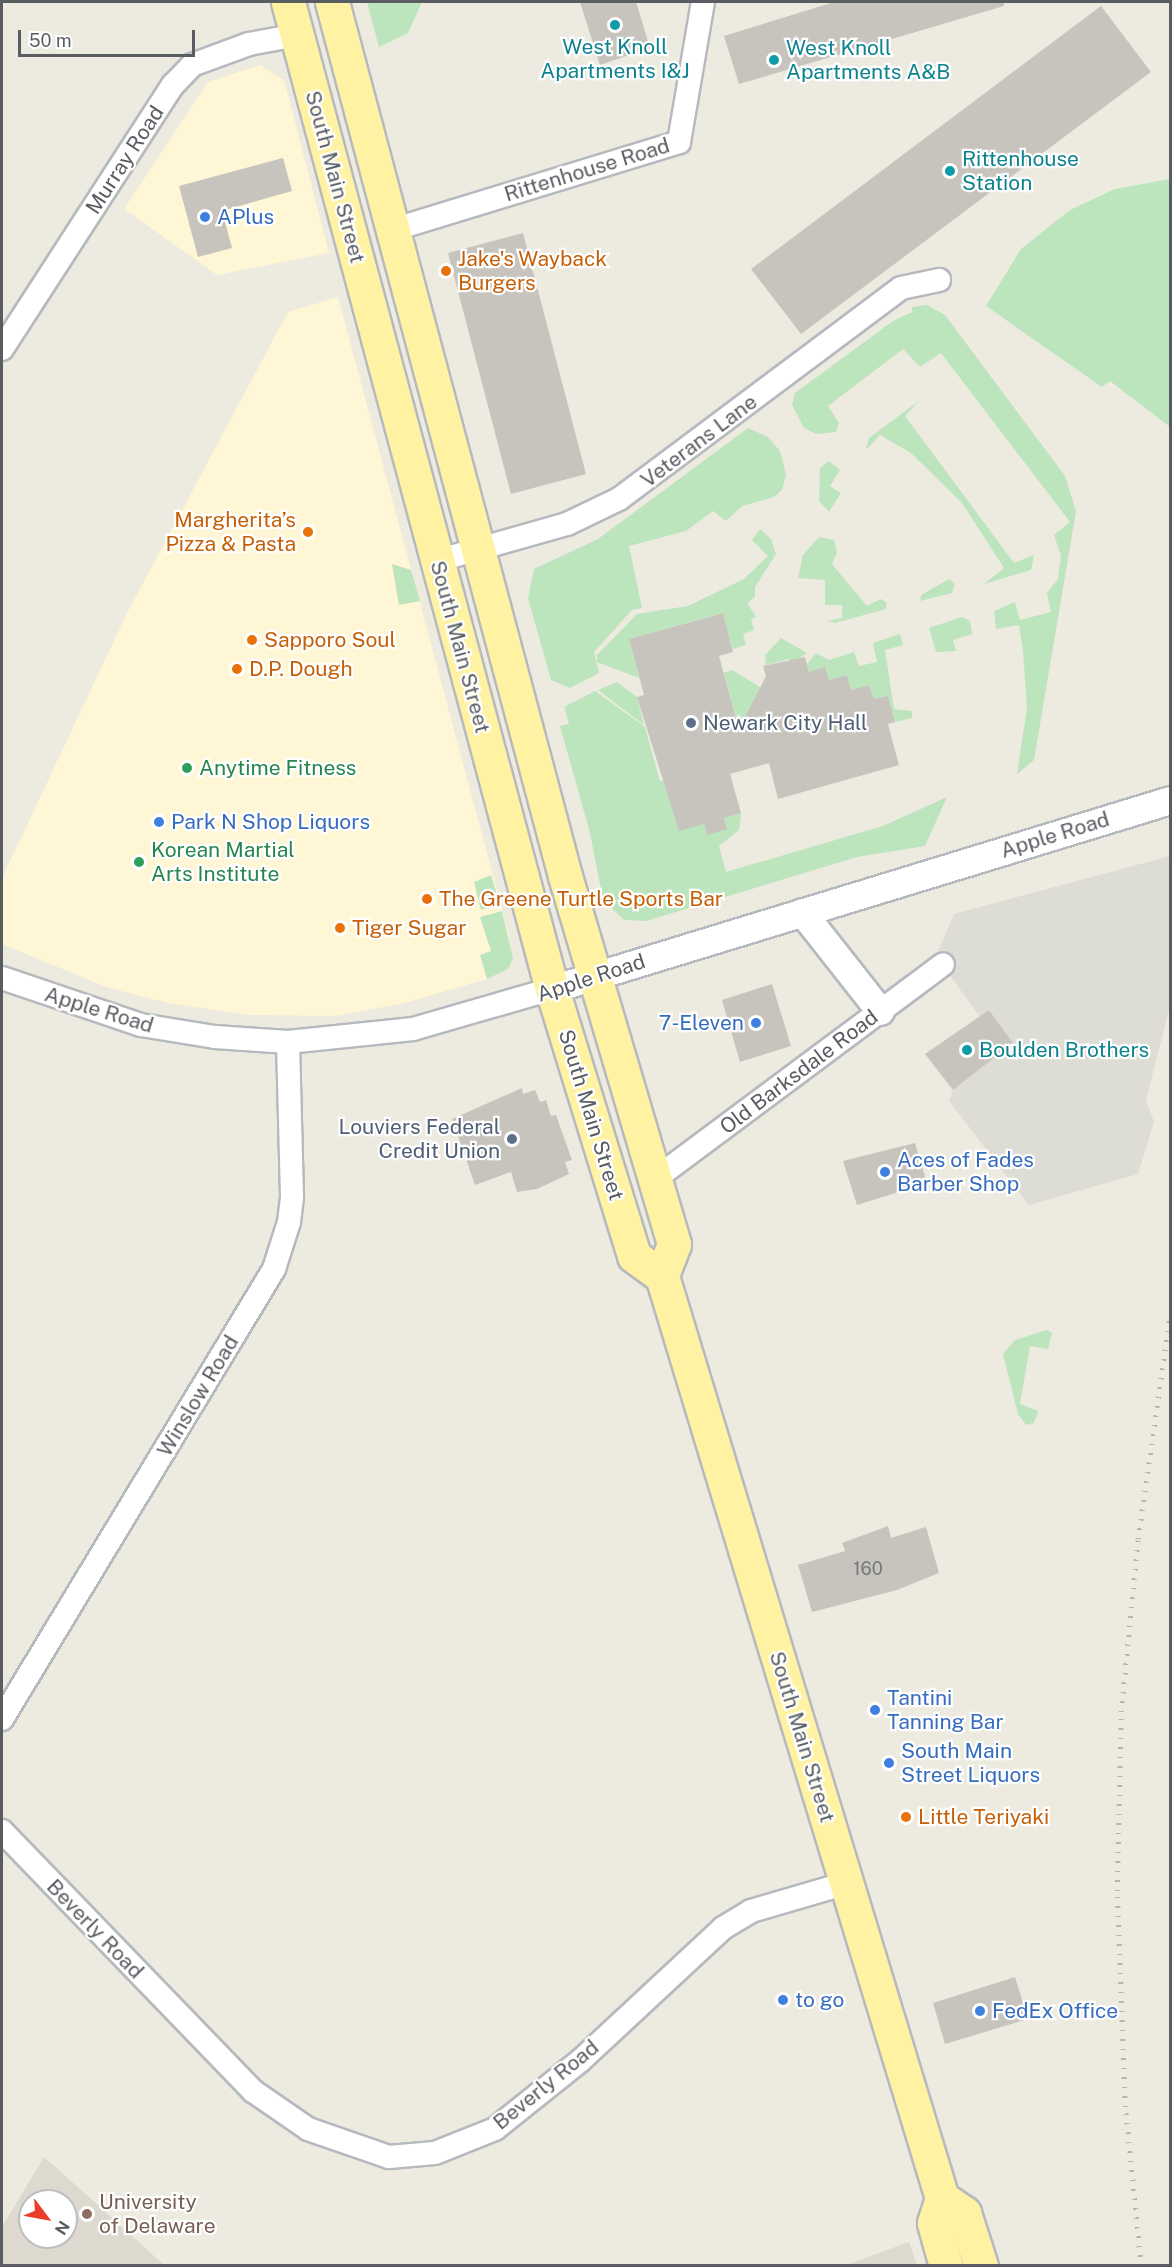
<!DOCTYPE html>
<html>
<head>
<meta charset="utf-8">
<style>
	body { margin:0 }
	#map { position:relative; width:1172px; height:2267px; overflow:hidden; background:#edeae0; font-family:"Public Sans",sans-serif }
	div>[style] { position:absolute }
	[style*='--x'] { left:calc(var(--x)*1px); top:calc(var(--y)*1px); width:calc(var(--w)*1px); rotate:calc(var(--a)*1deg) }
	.commercial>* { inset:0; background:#fef6d4 }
	.industrial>* { inset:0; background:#dddcd5 }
	.education>* { inset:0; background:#ddd9cf }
	.green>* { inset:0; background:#bce5bd }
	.building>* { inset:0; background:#c7c4be }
	.roads { filter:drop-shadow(2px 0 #b6b9be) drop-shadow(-2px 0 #b6b9be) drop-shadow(0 2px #b6b9be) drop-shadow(0 -2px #b6b9be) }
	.minor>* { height:22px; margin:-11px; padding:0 11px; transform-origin:11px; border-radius:11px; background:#fff }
	.tertiary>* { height:27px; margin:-13.5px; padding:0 13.5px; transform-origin:13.5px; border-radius:13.5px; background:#fff }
	.primary>* { height:33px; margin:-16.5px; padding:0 16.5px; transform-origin:16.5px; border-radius:16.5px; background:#fff3a3 }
	.rail>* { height:4.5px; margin-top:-2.25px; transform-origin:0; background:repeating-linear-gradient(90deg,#b2b3b3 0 1.5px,transparent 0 9.5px) }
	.dots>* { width:16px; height:16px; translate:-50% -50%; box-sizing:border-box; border:3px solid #fff; border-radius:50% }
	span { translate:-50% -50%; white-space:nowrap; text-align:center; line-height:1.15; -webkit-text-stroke:4.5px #fff; paint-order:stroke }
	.number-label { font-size:18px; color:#747779 }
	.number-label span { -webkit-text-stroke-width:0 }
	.culture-label { font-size:21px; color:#0d838f }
	.left { translate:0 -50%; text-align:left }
	.street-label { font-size:21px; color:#595d62 }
	.shop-label { font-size:21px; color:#366cbe }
	.right { translate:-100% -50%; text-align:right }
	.food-label { font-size:21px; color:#c56008 }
	.service-label { font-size:21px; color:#4e5e75 }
	.leisure-label { font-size:21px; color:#27864d }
	.education-label { font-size:21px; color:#785e54 }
	.frame { position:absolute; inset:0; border:3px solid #595d62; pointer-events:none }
	.north { position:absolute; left:18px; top:2189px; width:60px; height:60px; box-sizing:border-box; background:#fff; border:2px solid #bdbec0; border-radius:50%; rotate:122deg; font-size:16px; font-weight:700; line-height:24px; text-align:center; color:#595d62 }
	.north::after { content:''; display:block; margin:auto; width:21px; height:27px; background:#eb3e28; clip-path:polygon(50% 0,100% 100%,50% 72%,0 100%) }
	.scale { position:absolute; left:18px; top:30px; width:177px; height:27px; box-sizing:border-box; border:3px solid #595d62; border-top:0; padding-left:8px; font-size:18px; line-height:21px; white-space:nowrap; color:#595d62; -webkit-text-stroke:4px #fff; paint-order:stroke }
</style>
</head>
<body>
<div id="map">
	<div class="commercial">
		<div style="clip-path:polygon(260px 65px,284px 80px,329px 253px,217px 275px,124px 209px,208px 82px)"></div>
		<div style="clip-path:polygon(338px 297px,509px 935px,511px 964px,487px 979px,405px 1003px,335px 1016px,251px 1015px,168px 1003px,106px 987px,2px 944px,2px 878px,127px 613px,288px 312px)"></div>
	</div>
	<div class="industrial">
		<div style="clip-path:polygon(1170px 856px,1170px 1006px,1146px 1100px,1154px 1122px,1138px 1174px,1029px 1205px,949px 1101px,953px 1090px,1013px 1043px,989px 1010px,980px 1017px,936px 956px,954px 914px)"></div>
	</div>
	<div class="education">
		<div style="clip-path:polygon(evenodd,44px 2157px,91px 2199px,164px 2265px,2px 2265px,2px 2227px,44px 2157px,30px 2201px,66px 2201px,66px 2237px,30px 2237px,30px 2201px)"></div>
		<div style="clip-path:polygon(909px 2242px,917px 2265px,846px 2265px)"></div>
	</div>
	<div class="green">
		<div style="clip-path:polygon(367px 2px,422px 2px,408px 33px,379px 47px)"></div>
		<div style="clip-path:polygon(1170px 179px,1170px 427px,1110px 381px,1102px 387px,986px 306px,1021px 249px,1070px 210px,1115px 189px)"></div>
		<div style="clip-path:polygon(927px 305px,945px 315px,1065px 476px,1076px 511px,1034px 760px,1017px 774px,1027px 708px,1023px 651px,1019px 625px,996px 629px,994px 611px,1015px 602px,1020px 620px,1051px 612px,1047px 593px,1058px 579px,1061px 556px,1054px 535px,1070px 522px,941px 353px,920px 367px,903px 349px,828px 406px,839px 423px,836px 432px,816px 434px,804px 428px,792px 405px,795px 393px,893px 321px,912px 312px,912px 307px)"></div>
		<div style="clip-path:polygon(919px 401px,905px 416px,1014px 563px,1034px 555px,1031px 570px,984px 584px,1004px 568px,962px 503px,911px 453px,880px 435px,866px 450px,869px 438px)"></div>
		<div style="clip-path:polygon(748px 428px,768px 437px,780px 451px,786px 475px,782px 490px,774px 497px,742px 506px,726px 521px,713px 511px,686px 531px,629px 546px,642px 608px,632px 610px,594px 652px,599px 673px,570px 688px,551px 680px,528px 598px,534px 569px,598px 539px)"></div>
		<div style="clip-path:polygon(829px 461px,840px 470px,830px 486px,841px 493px,829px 512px,819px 501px,820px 468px)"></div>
		<div style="clip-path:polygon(760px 529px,771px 539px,776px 554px,755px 587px,755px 597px,747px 603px,756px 617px,751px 619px,754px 630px,743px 634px,746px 645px,733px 649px,722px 613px,629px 639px,639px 678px,597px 662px,597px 655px,637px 614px,688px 606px,744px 579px,768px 556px,752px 540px)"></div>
		<div style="clip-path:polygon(819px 537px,834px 540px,837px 552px,832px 564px,867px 606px,881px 599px,887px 603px,886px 609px,835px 623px,827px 621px,842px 618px,842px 605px,825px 605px,825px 580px,798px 578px,803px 555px)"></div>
		<div style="clip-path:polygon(392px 564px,411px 570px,420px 601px,399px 605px)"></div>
		<div style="clip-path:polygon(949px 579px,955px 584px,952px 593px,920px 601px,921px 595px)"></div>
		<div style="clip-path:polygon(962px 617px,970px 621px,972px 634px,953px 640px,956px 651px,936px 652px,929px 628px)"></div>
		<div style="clip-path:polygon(900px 634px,903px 645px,885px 650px,894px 709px,912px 711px,912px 718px,895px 722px,888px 696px,874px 699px,869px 685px,851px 690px,847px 675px,829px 680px,825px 668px,809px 672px,807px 664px,816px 653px,829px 660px,854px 652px,859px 666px,877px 662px,873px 643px)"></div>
		<div style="clip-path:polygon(781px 638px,807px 653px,791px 664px,789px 659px,766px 665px,765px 655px)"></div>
		<div style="clip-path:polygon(732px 670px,760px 687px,776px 745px,746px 754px,724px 673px)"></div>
		<div style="clip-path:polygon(617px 682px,637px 697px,644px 725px,598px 690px)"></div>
		<div style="clip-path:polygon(595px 691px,645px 727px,660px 781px,687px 774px,707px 834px,727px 829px,724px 818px,741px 813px,739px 830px,719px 846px,726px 872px,883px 826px,947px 797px,925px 846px,857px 857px,646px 921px,624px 920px,603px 900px,590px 833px,560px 726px,569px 724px,564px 707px)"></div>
		<div style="clip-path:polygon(491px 875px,500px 904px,481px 910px,474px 882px)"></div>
		<div style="clip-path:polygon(502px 911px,513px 958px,508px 969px,487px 979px,480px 955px,491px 951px,480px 917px)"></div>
		<div style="clip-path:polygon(1047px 1330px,1052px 1333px,1048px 1349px,1030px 1346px,1020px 1404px,1038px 1411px,1034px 1423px,1026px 1425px,1018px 1414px,1003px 1354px,1015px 1340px)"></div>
	</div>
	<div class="building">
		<div style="clip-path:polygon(580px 2px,636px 2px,650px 48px,600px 65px)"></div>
		<div style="clip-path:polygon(834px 2px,1004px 2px,1004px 6px,739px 84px,724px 36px)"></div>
		<div style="clip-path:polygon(1101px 6px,1151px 72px,801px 334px,751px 269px)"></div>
		<div style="clip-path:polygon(283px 158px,292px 191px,222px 211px,232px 248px,198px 257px,179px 186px)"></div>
		<div style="clip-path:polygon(523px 233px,586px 474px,511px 494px,448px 253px)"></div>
		<div style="clip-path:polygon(723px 613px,733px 652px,719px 656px,739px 729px,766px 676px,763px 666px,805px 657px,809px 672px,825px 667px,829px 680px,847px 675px,851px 690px,869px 685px,874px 699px,888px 696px,895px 722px,888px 724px,899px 765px,778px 799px,769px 763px,730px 774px,741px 813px,724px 818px,727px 829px,707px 835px,704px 824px,679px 831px,637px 697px,644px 695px,629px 639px)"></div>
		<div style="clip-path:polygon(772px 984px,791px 1046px,740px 1062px,722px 1000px)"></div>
		<div style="clip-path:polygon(989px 1010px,1013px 1043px,953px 1090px,925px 1054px)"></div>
		<div style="clip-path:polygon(522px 1088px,523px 1094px,535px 1090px,540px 1102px,546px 1100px,551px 1116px,556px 1115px,572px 1160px,565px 1162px,569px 1174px,537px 1189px,517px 1192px,511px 1172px,475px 1185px,452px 1119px)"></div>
		<div style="clip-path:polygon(915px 1143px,927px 1183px,857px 1205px,843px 1161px)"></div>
		<div style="clip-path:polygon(888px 1526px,891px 1538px,926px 1527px,939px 1573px,897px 1590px,812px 1612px,798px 1565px,845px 1551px,842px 1543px)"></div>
		<div style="clip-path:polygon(1015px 1977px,1028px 2019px,945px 2044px,933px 2003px)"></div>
	</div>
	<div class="roads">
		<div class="minor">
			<div style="--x:392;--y:230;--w:300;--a:-17"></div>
			<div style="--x:679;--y:142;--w:142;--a:-80.3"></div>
			<div style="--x:2;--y:349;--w:315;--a:-57.1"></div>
			<div style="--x:173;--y:85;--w:28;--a:-46"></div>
			<div style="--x:192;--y:65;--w:61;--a:-20.2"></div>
			<div style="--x:249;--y:44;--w:49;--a:-10.6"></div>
			<div style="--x:436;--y:561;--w:136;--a:-15.8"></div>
			<div style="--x:567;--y:524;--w:58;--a:-25.7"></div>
			<div style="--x:619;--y:499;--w:352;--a:-36.8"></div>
			<div style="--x:901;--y:288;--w:39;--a:-12"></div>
			<div style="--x:2;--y:978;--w:147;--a:18.7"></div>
			<div style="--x:141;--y:1025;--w:75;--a:9.2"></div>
			<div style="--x:215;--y:1037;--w:73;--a:3.9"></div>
			<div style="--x:288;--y:1042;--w:126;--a:-5.9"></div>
			<div style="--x:413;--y:1029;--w:145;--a:-16.1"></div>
			<div style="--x:655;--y:1179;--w:359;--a:-36.7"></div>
			<div style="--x:2;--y:1719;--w:526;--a:-58.85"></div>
			<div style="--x:274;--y:1269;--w:49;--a:-72.3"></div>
			<div style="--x:289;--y:1222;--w:26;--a:-83"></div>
			<div style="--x:292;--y:1196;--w:154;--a:-91.5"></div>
			<div style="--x:2;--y:1831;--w:361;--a:46"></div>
			<div style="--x:253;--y:2091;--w:67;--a:34.6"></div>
			<div style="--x:308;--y:2129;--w:86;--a:19.1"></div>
			<div style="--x:389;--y:2157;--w:46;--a:-5"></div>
			<div style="--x:435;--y:2153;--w:65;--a:-21.8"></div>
			<div style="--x:495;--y:2129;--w:109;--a:-38.7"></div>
			<div style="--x:580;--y:2061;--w:195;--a:-42.9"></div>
			<div style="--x:723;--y:1928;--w:33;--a:-31"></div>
			<div style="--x:751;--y:1911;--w:100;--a:-16.3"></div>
		</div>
		<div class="tertiary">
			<div style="--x:802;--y:912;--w:126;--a:51.8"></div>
			<div style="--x:552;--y:989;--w:646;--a:-17"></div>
		</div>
		<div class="primary">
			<div style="--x:288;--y:2;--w:1022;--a:75.03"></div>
			<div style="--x:552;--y:989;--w:279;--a:72.9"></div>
			<div style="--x:634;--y:1256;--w:34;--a:36"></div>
			<div style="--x:662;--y:1276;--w:964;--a:73.11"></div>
			<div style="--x:942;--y:2198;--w:26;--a:108"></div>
			<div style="--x:934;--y:2223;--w:45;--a:74.4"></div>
			<div style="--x:332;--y:2;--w:905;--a:75.07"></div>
			<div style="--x:565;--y:876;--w:384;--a:73.5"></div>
			<div style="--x:674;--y:1244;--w:34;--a:111"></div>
			<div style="--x:942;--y:2198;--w:27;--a:34"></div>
			<div style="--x:964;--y:2213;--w:56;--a:72.2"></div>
		</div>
	</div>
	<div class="rail">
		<div style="--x:1141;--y:2266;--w:160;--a:-95.7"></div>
		<div style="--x:1125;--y:2107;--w:216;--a:-92.1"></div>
		<div style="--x:1117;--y:1891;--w:179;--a:-88.7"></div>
		<div style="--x:1121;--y:1712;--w:174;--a:-84.4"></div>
		<div style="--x:1138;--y:1539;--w:228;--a:-81.9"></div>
	</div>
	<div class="dots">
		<div style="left:615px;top:25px;background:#0f9aa8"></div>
		<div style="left:774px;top:60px;background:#0f9aa8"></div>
		<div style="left:950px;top:171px;background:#0f9aa8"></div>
		<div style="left:205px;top:217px;background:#3f7fe0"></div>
		<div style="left:446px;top:271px;background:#e8710a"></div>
		<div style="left:308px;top:532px;background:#e8710a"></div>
		<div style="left:252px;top:640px;background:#e8710a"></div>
		<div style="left:237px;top:669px;background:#e8710a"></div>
		<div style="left:691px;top:723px;background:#5c6f8a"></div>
		<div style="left:187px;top:768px;background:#2e9e5b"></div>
		<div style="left:159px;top:822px;background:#3f7fe0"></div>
		<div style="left:139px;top:862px;background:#2e9e5b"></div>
		<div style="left:427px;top:899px;background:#e8710a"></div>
		<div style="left:340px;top:928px;background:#e8710a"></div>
		<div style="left:756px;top:1023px;background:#3f7fe0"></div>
		<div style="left:967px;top:1050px;background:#0f9aa8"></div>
		<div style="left:512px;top:1139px;background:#5c6f8a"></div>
		<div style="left:885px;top:1172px;background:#3f7fe0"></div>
		<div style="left:875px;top:1710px;background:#3f7fe0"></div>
		<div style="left:889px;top:1763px;background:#3f7fe0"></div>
		<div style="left:906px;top:1817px;background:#e8710a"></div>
		<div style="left:783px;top:2000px;background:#3f7fe0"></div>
		<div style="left:980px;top:2011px;background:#3f7fe0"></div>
		<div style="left:87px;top:2214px;background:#8d6e63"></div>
	</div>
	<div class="number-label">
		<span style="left:868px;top:1569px">160</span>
	</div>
	<div class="culture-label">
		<span style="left:615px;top:59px">West Knoll<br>Apartments I&amp;J</span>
		<span class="left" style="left:786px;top:60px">West Knoll<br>Apartments A&amp;B</span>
		<span class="left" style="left:962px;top:171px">Rittenhouse<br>Station</span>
		<span class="left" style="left:979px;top:1050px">Boulden Brothers</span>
	</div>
	<div class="street-label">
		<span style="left:125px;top:160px;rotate:-57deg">Murray Road</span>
		<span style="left:587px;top:170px;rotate:-17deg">Rittenhouse Road</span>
		<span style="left:335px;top:177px;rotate:75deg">South Main Street</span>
		<span style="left:699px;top:441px;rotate:-37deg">Veterans Lane</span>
		<span style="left:460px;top:647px;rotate:75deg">South Main Street</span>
		<span style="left:1055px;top:835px;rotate:-17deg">Apple Road</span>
		<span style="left:591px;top:978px;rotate:-18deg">Apple Road</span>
		<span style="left:99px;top:1010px;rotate:17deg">Apple Road</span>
		<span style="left:799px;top:1072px;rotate:-37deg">Old Barksdale Road</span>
		<span style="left:591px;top:1115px;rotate:73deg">South Main Street</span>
		<span style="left:198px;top:1396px;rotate:-59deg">Winslow Road</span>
		<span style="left:802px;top:1737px;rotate:73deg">South Main Street</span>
		<span style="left:95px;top:1929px;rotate:46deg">Beverly Road</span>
		<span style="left:546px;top:2085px;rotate:-39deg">Beverly Road</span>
	</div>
	<div class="shop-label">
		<span class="left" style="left:217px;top:217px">APlus</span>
		<span class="left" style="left:171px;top:822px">Park N Shop Liquors</span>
		<span class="right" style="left:744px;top:1023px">7-Eleven</span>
		<span class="left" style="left:897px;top:1172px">Aces of Fades<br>Barber Shop</span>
		<span class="left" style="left:887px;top:1710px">Tantini<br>Tanning Bar</span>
		<span class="left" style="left:901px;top:1763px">South Main<br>Street Liquors</span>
		<span class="left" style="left:795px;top:2000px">to go</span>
		<span class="left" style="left:992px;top:2011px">FedEx Office</span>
	</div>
	<div class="food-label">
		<span class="left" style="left:458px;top:271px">Jake's Wayback<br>Burgers</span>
		<span class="right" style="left:296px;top:532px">Margherita’s<br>Pizza &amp; Pasta</span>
		<span class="left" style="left:264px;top:640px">Sapporo Soul</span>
		<span class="left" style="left:249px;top:669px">D.P. Dough</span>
		<span class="left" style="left:439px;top:899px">The Greene Turtle Sports Bar</span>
		<span class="left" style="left:352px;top:928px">Tiger Sugar</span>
		<span class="left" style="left:918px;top:1817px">Little Teriyaki</span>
	</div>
	<div class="service-label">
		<span class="left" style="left:703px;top:723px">Newark City Hall</span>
		<span class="right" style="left:500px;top:1139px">Louviers Federal<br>Credit Union</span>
	</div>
	<div class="leisure-label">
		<span class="left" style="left:199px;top:768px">Anytime Fitness</span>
		<span class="left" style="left:151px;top:862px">Korean Martial<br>Arts Institute</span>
	</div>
	<div class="education-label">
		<span class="left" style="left:99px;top:2214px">University<br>of Delaware</span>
	</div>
	<div class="frame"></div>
	<div class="north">N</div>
	<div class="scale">50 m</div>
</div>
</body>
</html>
